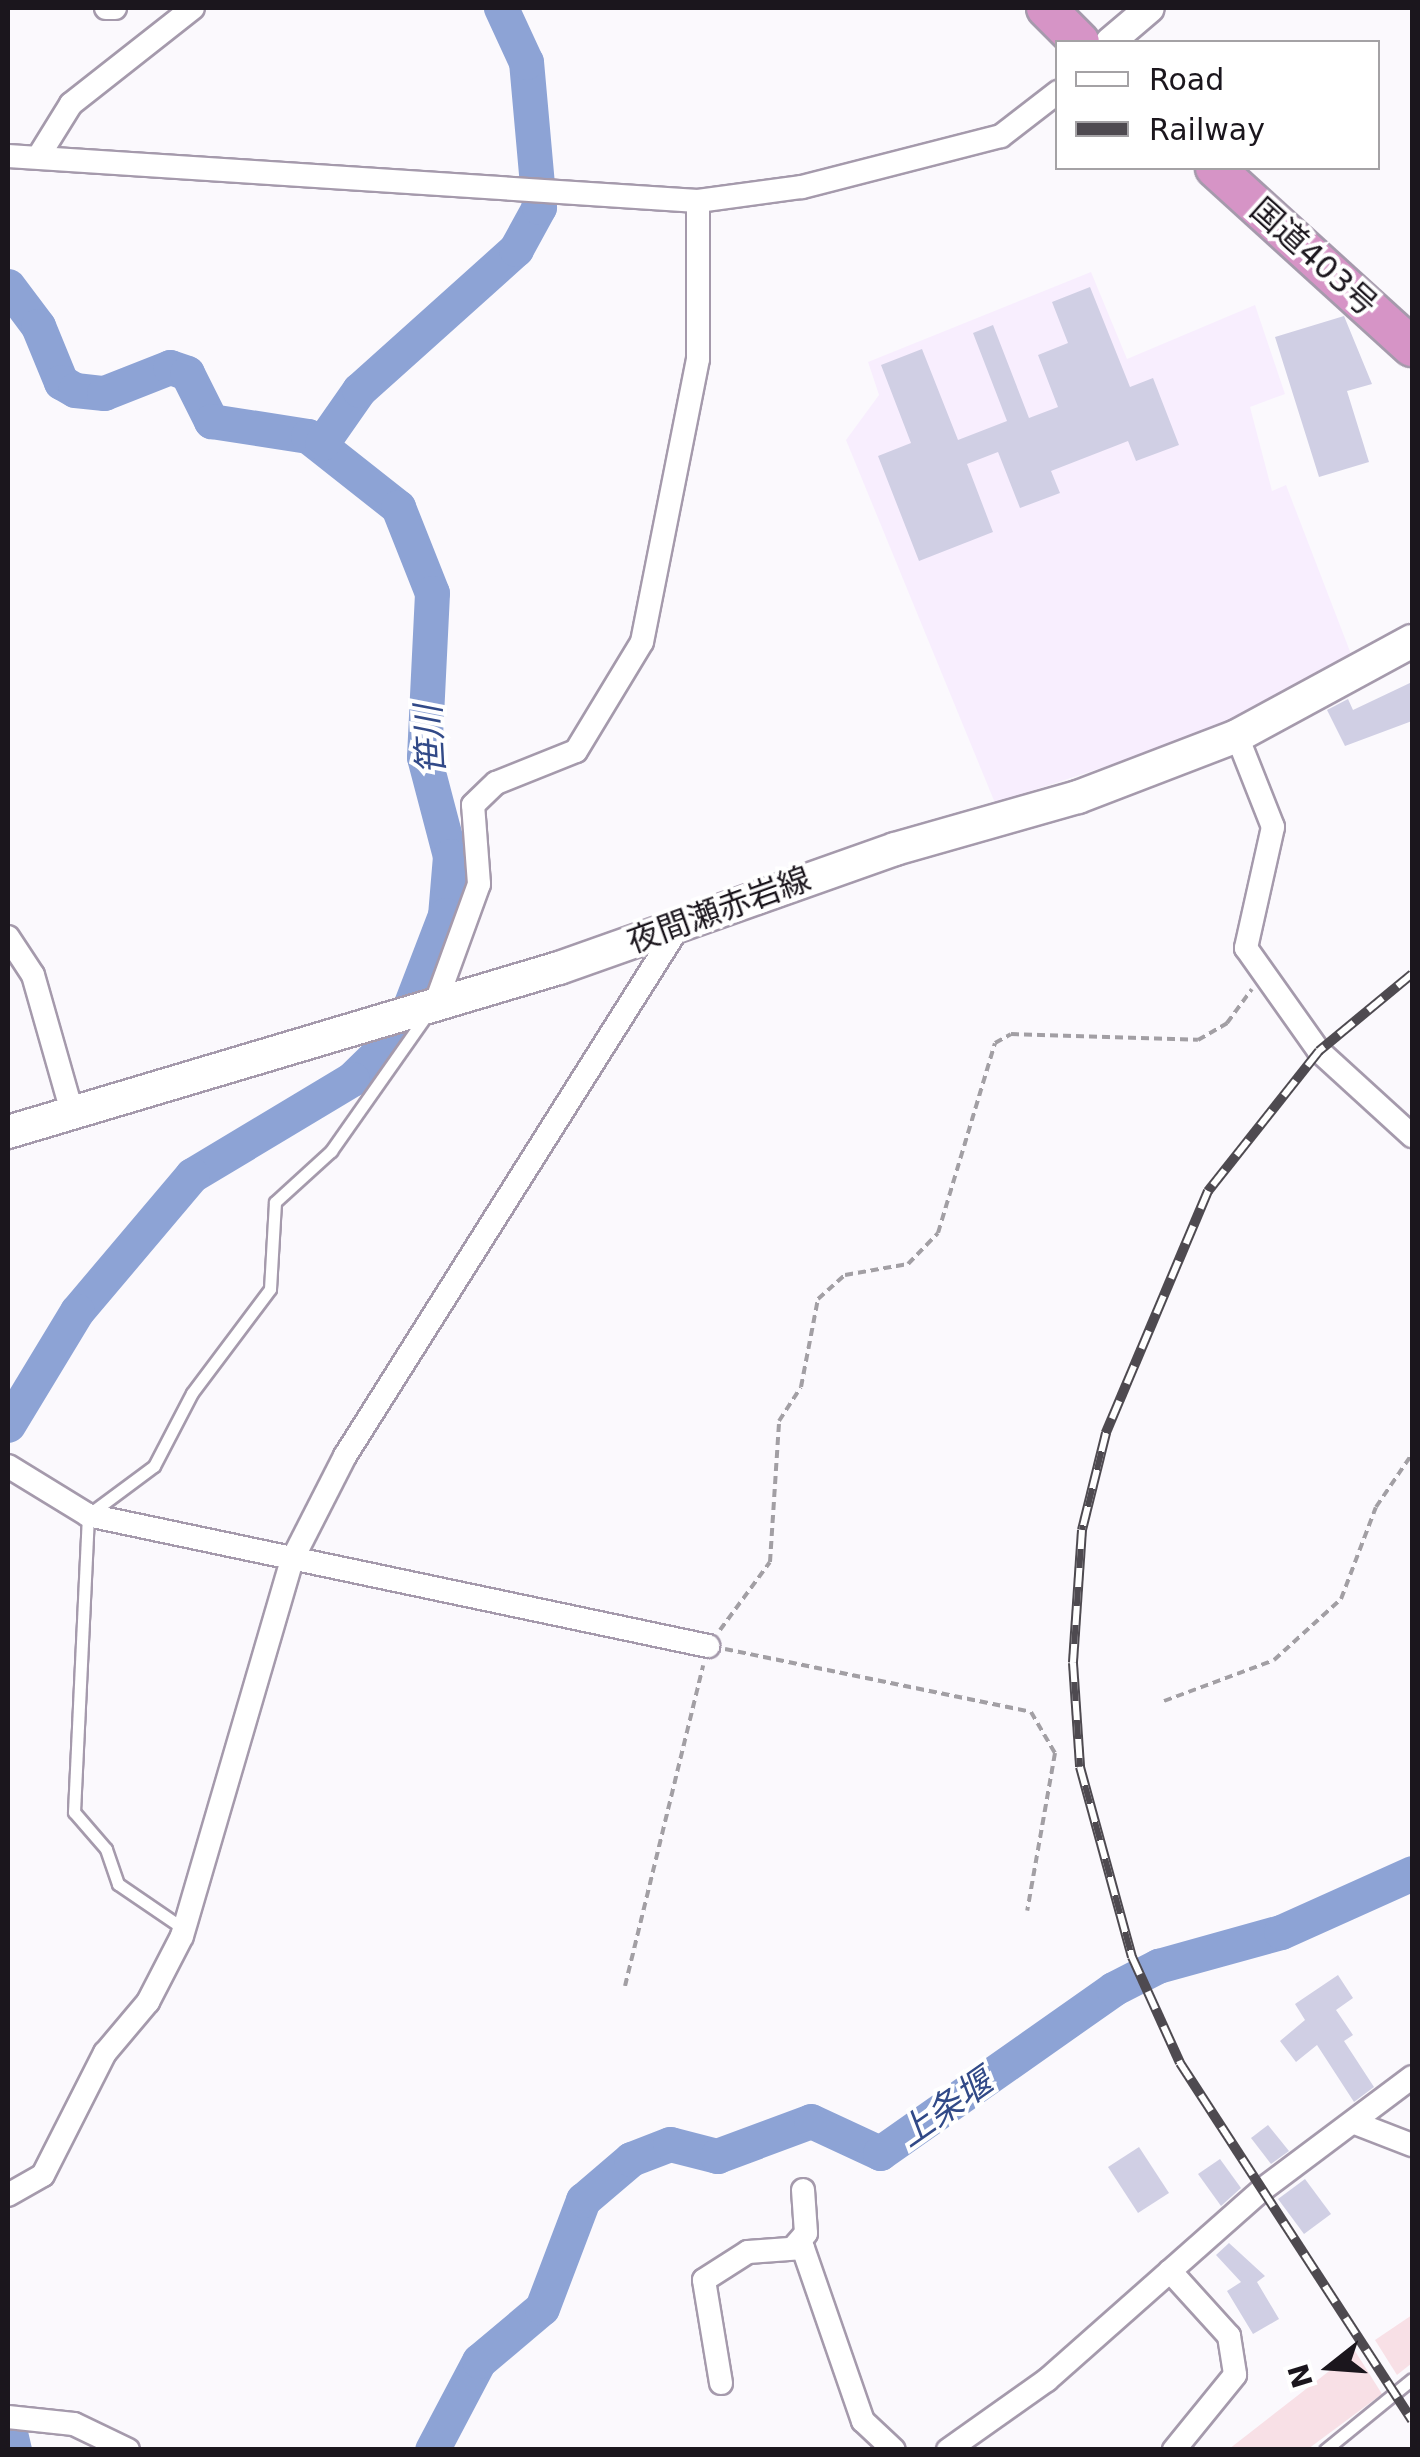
<!DOCTYPE html>
<html>
<head>
<meta charset="utf-8">
<style>
	body { margin:0 }
	#map { position:relative; width:1420px; height:2457px; overflow:hidden; background:#fbf9fd; font-family:"DejaVu Sans","Noto Sans JP",sans-serif }
	div>[style] { position:absolute }
	[style*='--x'] { left:calc(var(--x)*1px); top:calc(var(--y)*1px); width:calc(var(--w)*1px); rotate:calc(var(--a)*1deg) }
	.built>* { inset:0; background:#f8eefe }
	.green>* { inset:0; background:#f8e0e6 }
	.river>* { height:35px; margin:-17.5px; padding:0 17.5px; transform-origin:17.5px; border-radius:17.5px; background:#8da3d5 }
	.building>* { inset:0; background:#d0cfe4 }
	.path>* { height:4px; margin-top:-2px; transform-origin:0; background:repeating-linear-gradient(90deg,#a29fa4 0 8px,transparent 0 13px) }
	.roads { filter:drop-shadow(2px 0 #a59aac) drop-shadow(-2px 0 #a59aac) drop-shadow(0 2px #a59aac) drop-shadow(0 -2px #a59aac) }
	.service>* { height:11px; margin:-5.5px; padding:0 5.5px; transform-origin:5.5px; border-radius:5.5px; background:#fff }
	.minor>* { height:22px; margin:-11px; padding:0 11px; transform-origin:11px; border-radius:11px; background:#fff }
	.tertiary>* { height:28px; margin:-14px; padding:0 14px; transform-origin:14px; border-radius:14px; background:#fff }
	.secondary>* { height:32px; margin:-16px; padding:0 16px; transform-origin:16px; border-radius:16px; background:#fff }
	.trunk>* { height:38px; margin:-19px; padding:0 19px; transform-origin:19px; border-radius:19px; background:#d694c6 }
	.rail>* { height:10px; margin-top:-5px; transform-origin:0; background:repeating-linear-gradient(90deg,#fff 0 19px,#4e4a50 0 38px); box-sizing:border-box; border-block:2px solid #4e4a50 }
	span { translate:-50% -50%; white-space:nowrap; text-align:center; line-height:1.15; -webkit-text-stroke:8px #fff; paint-order:stroke }
	.street-label { font-size:32px; color:#1b161d }
	.water-label { font-size:35px; color:#324a88; font-style:italic }
	.frame { position:absolute; inset:0; border:10px solid #1b161d; pointer-events:none }
	.legend { position:absolute; left:1055px; top:40px; width:325px; height:130px; box-sizing:border-box; background:#fff; border:2px solid #a4a2a5; margin:0; padding:12px 18px; list-style:none; font-size:30px; color:#1b161d }
	.legend li { display:flex; align-items:center; gap:20px; height:50px }
	.legend b { width:50px; border:2px solid #a4a2a5 }
	.north { position:absolute; left:1280px; top:2317px; width:100px; height:100px; -webkit-text-stroke:8px #fff; paint-order:stroke; rotate:253deg; font-size:28px; font-weight:700; line-height:40px; text-align:center; color:#1b161d }
	.north::after { content:''; display:block; margin:auto; width:35px; height:45px; background:#1b161d; clip-path:polygon(50% 0,100% 100%,50% 72%,0 100%) }
</style>
</head>
<body>
<div id="map">
	<div class="built">
		<div style="clip-path:polygon(1091px 272px,1127px 359px,1255px 305px,1285px 394px,1250px 407px,1272px 491px,1286px 485px,1351px 654px,1231px 725px,995px 803px,846px 440px,879px 395px,868px 362px)"></div>
	</div>
	<div class="green">
		<div style="clip-path:polygon(1412px 2315px,1412px 2363px,1397px 2375px,1375px 2340px)"></div>
		<div style="clip-path:polygon(1355px 2351px,1382px 2394px,1308px 2449px,1229px 2449px)"></div>
	</div>
	<div class="river">
		<div style="--x:8;--y:286;--w:50;--a:53.1"></div>
		<div style="--x:38;--y:326;--w:61;--a:67.7"></div>
		<div style="--x:61;--y:382;--w:16;--a:30"></div>
		<div style="--x:75;--y:390;--w:29;--a:6"></div>
		<div style="--x:104;--y:393;--w:71;--a:-21.5"></div>
		<div style="--x:170;--y:367;--w:18;--a:19"></div>
		<div style="--x:187;--y:373;--w:54;--a:63.4"></div>
		<div style="--x:211;--y:421;--w:98;--a:8.8"></div>
		<div style="--x:308;--y:436;--w:115;--a:38.3"></div>
		<div style="--x:398;--y:507;--w:92;--a:68.4"></div>
		<div style="--x:432;--y:593;--w:164;--a:92.8"></div>
		<div style="--x:424;--y:757;--w:102;--a:75.3"></div>
		<div style="--x:450;--y:856;--w:59;--a:94.8"></div>
		<div style="--x:445;--y:915;--w:125;--a:111"></div>
		<div style="--x:400;--y:1032;--w:67;--a:135.6"></div>
		<div style="--x:352;--y:1079;--w:187;--a:149"></div>
		<div style="--x:192;--y:1175;--w:178;--a:130.2"></div>
		<div style="--x:77;--y:1311;--w:133;--a:121.2"></div>
		<div style="--x:322;--y:443;--w:65;--a:-55.1"></div>
		<div style="--x:359;--y:390;--w:211;--a:-41.9"></div>
		<div style="--x:516;--y:249;--w:48;--a:-61.3"></div>
		<div style="--x:539;--y:207;--w:146;--a:-95.1"></div>
		<div style="--x:526;--y:62;--w:60;--a:-114.8"></div>
		<div style="--x:8;--y:2424;--w:27;--a:77"></div>
		<div style="--x:432;--y:2450;--w:101;--a:-62.2"></div>
		<div style="--x:479;--y:2361;--w:82;--a:-40.1"></div>
		<div style="--x:542;--y:2308;--w:116;--a:-69.2"></div>
		<div style="--x:583;--y:2200;--w:63;--a:-40.5"></div>
		<div style="--x:631;--y:2159;--w:42;--a:-21"></div>
		<div style="--x:670;--y:2144;--w:49;--a:14.3"></div>
		<div style="--x:717;--y:2156;--w:100;--a:-20.4"></div>
		<div style="--x:811;--y:2121;--w:76;--a:24.9"></div>
		<div style="--x:880;--y:2153;--w:285;--a:-35.1"></div>
		<div style="--x:1113;--y:1989;--w:51;--a:-27.1"></div>
		<div style="--x:1158;--y:1966;--w:128;--a:-15.5"></div>
		<div style="--x:1281;--y:1932;--w:144;--a:-24.2"></div>
	</div>
	<div class="building">
		<div style="clip-path:polygon(1090px 287px,1130px 387px,1153px 378px,1179px 445px,1136px 461px,1128px 441px,1051px 471px,1060px 493px,1020px 508px,998px 452px,967px 464px,993px 532px,919px 561px,878px 456px,911px 443px,881px 365px,922px 349px,958px 440px,1007px 421px,973px 333px,993px 325px,1029px 418px,1058px 407px,1038px 355px,1068px 343px,1052px 302px)"></div>
		<div style="clip-path:polygon(1344px 316px,1372px 384px,1347px 391px,1369px 462px,1319px 477px,1275px 337px)"></div>
		<div style="clip-path:polygon(1412px 682px,1412px 721px,1345px 746px,1327px 710px,1348px 699px,1353px 710px)"></div>
		<div style="clip-path:polygon(1338px 1975px,1353px 1998px,1336px 2010px,1353px 2035px,1344px 2041px,1374px 2087px,1354px 2102px,1317px 2045px,1296px 2062px,1280px 2041px,1305px 2020px,1295px 2004px)"></div>
		<div style="clip-path:polygon(1268px 2125px,1289px 2151px,1271px 2164px,1251px 2138px)"></div>
		<div style="clip-path:polygon(1139px 2147px,1169px 2193px,1138px 2213px,1108px 2167px)"></div>
		<div style="clip-path:polygon(1220px 2159px,1241px 2188px,1221px 2206px,1198px 2174px)"></div>
		<div style="clip-path:polygon(1305px 2179px,1331px 2214px,1304px 2234px,1278px 2199px)"></div>
		<div style="clip-path:polygon(1229px 2243px,1265px 2276px,1257px 2282px,1279px 2319px,1253px 2334px,1227px 2291px,1241px 2282px,1216px 2255px)"></div>
	</div>
	<div class="path">
		<div style="--x:720;--y:1630;--w:84;--a:-53.7"></div>
		<div style="--x:770;--y:1562;--w:141;--a:-86.3"></div>
		<div style="--x:779;--y:1421;--w:40;--a:-57.1"></div>
		<div style="--x:801;--y:1387;--w:90;--a:-79.1"></div>
		<div style="--x:818;--y:1299;--w:36;--a:-42"></div>
		<div style="--x:845;--y:1275;--w:64;--a:-9.9"></div>
		<div style="--x:908;--y:1264;--w:43;--a:-45.9"></div>
		<div style="--x:938;--y:1233;--w:198;--a:-73.3"></div>
		<div style="--x:995;--y:1043;--w:18;--a:-29"></div>
		<div style="--x:1011;--y:1034;--w:187;--a:1.8"></div>
		<div style="--x:1198;--y:1040;--w:34;--a:-30"></div>
		<div style="--x:1227;--y:1023;--w:42;--a:-53.7"></div>
		<div style="--x:725;--y:1649;--w:312;--a:11.6"></div>
		<div style="--x:1031;--y:1712;--w:48;--a:59.7"></div>
		<div style="--x:1055;--y:1753;--w:160;--a:100"></div>
		<div style="--x:1164;--y:1701;--w:117;--a:-20.4"></div>
		<div style="--x:1274;--y:1660;--w:91;--a:-42.3"></div>
		<div style="--x:1341;--y:1599;--w:98;--a:-69.2"></div>
		<div style="--x:1376;--y:1507;--w:64;--a:-55.8"></div>
		<div style="--x:625;--y:1986;--w:330;--a:-76.3"></div>
	</div>
	<div class="roads">
		<div class="service">
			<div style="--x:184;--y:1929;--w:80;--a:-145.7"></div>
			<div style="--x:118;--y:1884;--w:37;--a:-109"></div>
			<div style="--x:106;--y:1849;--w:49;--a:-130.9"></div>
			<div style="--x:74;--y:1812;--w:297;--a:-87.3"></div>
			<div style="--x:88;--y:1515;--w:82;--a:-36.6"></div>
			<div style="--x:154;--y:1466;--w:82;--a:-62.5"></div>
			<div style="--x:192;--y:1393;--w:130;--a:-53.1"></div>
			<div style="--x:270;--y:1289;--w:87;--a:-86.7"></div>
			<div style="--x:275;--y:1202;--w:76;--a:-42.3"></div>
			<div style="--x:331;--y:1151;--w:165;--a:-54.9"></div>
			<div style="--x:1325;--y:2450;--w:112;--a:-39.2"></div>
		</div>
		<div class="minor">
			<div style="--x:106;--y:8;--w:9;--a:0"></div>
			<div style="--x:40;--y:154;--w:59;--a:-58.2"></div>
			<div style="--x:71;--y:104;--w:155;--a:-38.2"></div>
			<div style="--x:8;--y:156;--w:691;--a:3.73"></div>
			<div style="--x:698;--y:201;--w:105;--a:-7.7"></div>
			<div style="--x:802;--y:187;--w:205;--a:-14.4"></div>
			<div style="--x:1001;--y:136;--w:72;--a:-37.7"></div>
			<div style="--x:1237;--y:736;--w:98;--a:68.4"></div>
			<div style="--x:1273;--y:827;--w:124;--a:102.6"></div>
			<div style="--x:1246;--y:948;--w:126;--a:54.7"></div>
			<div style="--x:1319;--y:1051;--w:126;--a:42.4"></div>
			<div style="--x:8;--y:937;--w:45;--a:56.7"></div>
			<div style="--x:33;--y:975;--w:146;--a:74.1"></div>
			<div style="--x:435;--y:1005;--w:129;--a:-70"></div>
			<div style="--x:479;--y:884;--w:79;--a:-94.3"></div>
			<div style="--x:473;--y:805;--w:32;--a:-44"></div>
			<div style="--x:496;--y:783;--w:86;--a:-21.8"></div>
			<div style="--x:576;--y:751;--w:127;--a:-58.8"></div>
			<div style="--x:642;--y:642;--w:288;--a:-78.8"></div>
			<div style="--x:698;--y:359;--w:158;--a:-90"></div>
			<div style="--x:8;--y:1466;--w:94;--a:31.5"></div>
			<div style="--x:88;--y:1515;--w:634;--a:11.93"></div>
			<div style="--x:1355;--y:2123;--w:61;--a:21.1"></div>
			<div style="--x:8;--y:2195;--w:40;--a:-29.7"></div>
			<div style="--x:43;--y:2175;--w:137;--a:-63.1"></div>
			<div style="--x:105;--y:2053;--w:67;--a:-49.9"></div>
			<div style="--x:148;--y:2002;--w:74;--a:-62.7"></div>
			<div style="--x:182;--y:1936;--w:392;--a:-73.7"></div>
			<div style="--x:292;--y:1560;--w:117;--a:-63"></div>
			<div style="--x:345;--y:1456;--w:630;--a:-57.77"></div>
			<div style="--x:794;--y:2247;--w:18;--a:-49"></div>
			<div style="--x:806;--y:2233;--w:43;--a:-94"></div>
			<div style="--x:1170;--y:2271;--w:88;--a:47.8"></div>
			<div style="--x:1229;--y:2336;--w:39;--a:81"></div>
			<div style="--x:1235;--y:2375;--w:97;--a:129.1"></div>
			<div style="--x:721;--y:2383;--w:104;--a:-99.4"></div>
			<div style="--x:704;--y:2280;--w:52;--a:-32.5"></div>
			<div style="--x:748;--y:2252;--w:55;--a:-4.2"></div>
			<div style="--x:803;--y:2248;--w:183;--a:70.9"></div>
			<div style="--x:863;--y:2421;--w:42;--a:43.1"></div>
			<div style="--x:8;--y:2417;--w:66;--a:6.1"></div>
			<div style="--x:74;--y:2424;--w:60;--a:25.7"></div>
			<div style="--x:948;--y:2450;--w:121;--a:-35.3"></div>
			<div style="--x:1047;--y:2380;--w:288;--a:-41.5"></div>
			<div style="--x:1263;--y:2189;--w:186;--a:-36.9"></div>
		</div>
		<div class="tertiary">
			<div style="--x:1110;--y:42;--w:52;--a:-40.4"></div>
		</div>
		<div class="secondary">
			<div style="--x:8;--y:1132;--w:575;--a:-16.58"></div>
			<div style="--x:559;--y:968;--w:356;--a:-19.5"></div>
			<div style="--x:895;--y:849;--w:190;--a:-15.9"></div>
			<div style="--x:1078;--y:797;--w:170;--a:-21"></div>
			<div style="--x:1237;--y:736;--w:199;--a:-28.5"></div>
		</div>
		<div class="trunk">
			<div style="--x:1046;--y:8;--w:48;--a:45"></div>
			<div style="--x:1215;--y:168;--w:266;--a:42.3"></div>
		</div>
	</div>
	<div class="rail">
		<div style="--x:1412;--y:974;--w:121;--a:140.4"></div>
		<div style="--x:1319;--y:1051;--w:179;--a:128.4"></div>
		<div style="--x:1208;--y:1191;--w:263;--a:112.9"></div>
		<div style="--x:1106;--y:1433;--w:100;--a:103.9"></div>
		<div style="--x:1082;--y:1530;--w:133;--a:93.9"></div>
		<div style="--x:1073;--y:1663;--w:104;--a:86.1"></div>
		<div style="--x:1080;--y:1767;--w:197;--a:74.7"></div>
		<div style="--x:1132;--y:1957;--w:116;--a:65.6"></div>
		<div style="--x:1180;--y:2063;--w:426;--a:57"></div>
	</div>
	<div class="street-label">
		<span style="left:1314px;top:257px;rotate:42deg">国道403号</span>
		<span style="left:719px;top:910px;rotate:-20deg">夜間瀬赤岩線</span>
	</div>
	<div class="water-label">
		<span style="left:430px;top:740px;rotate:-93deg">笹川</span>
		<span style="left:945px;top:2108px;rotate:-35deg">上条堰</span>
	</div>
	<div class="frame"></div>
	<ul class="legend">
	<li><b style="height:12px;background:#fff"></b>Road</li>
	<li><b style="height:12px;background:#4e4a50"></b>Railway</li>
	</ul>
	<div class="north">N</div>
</div>
</body>
</html>
